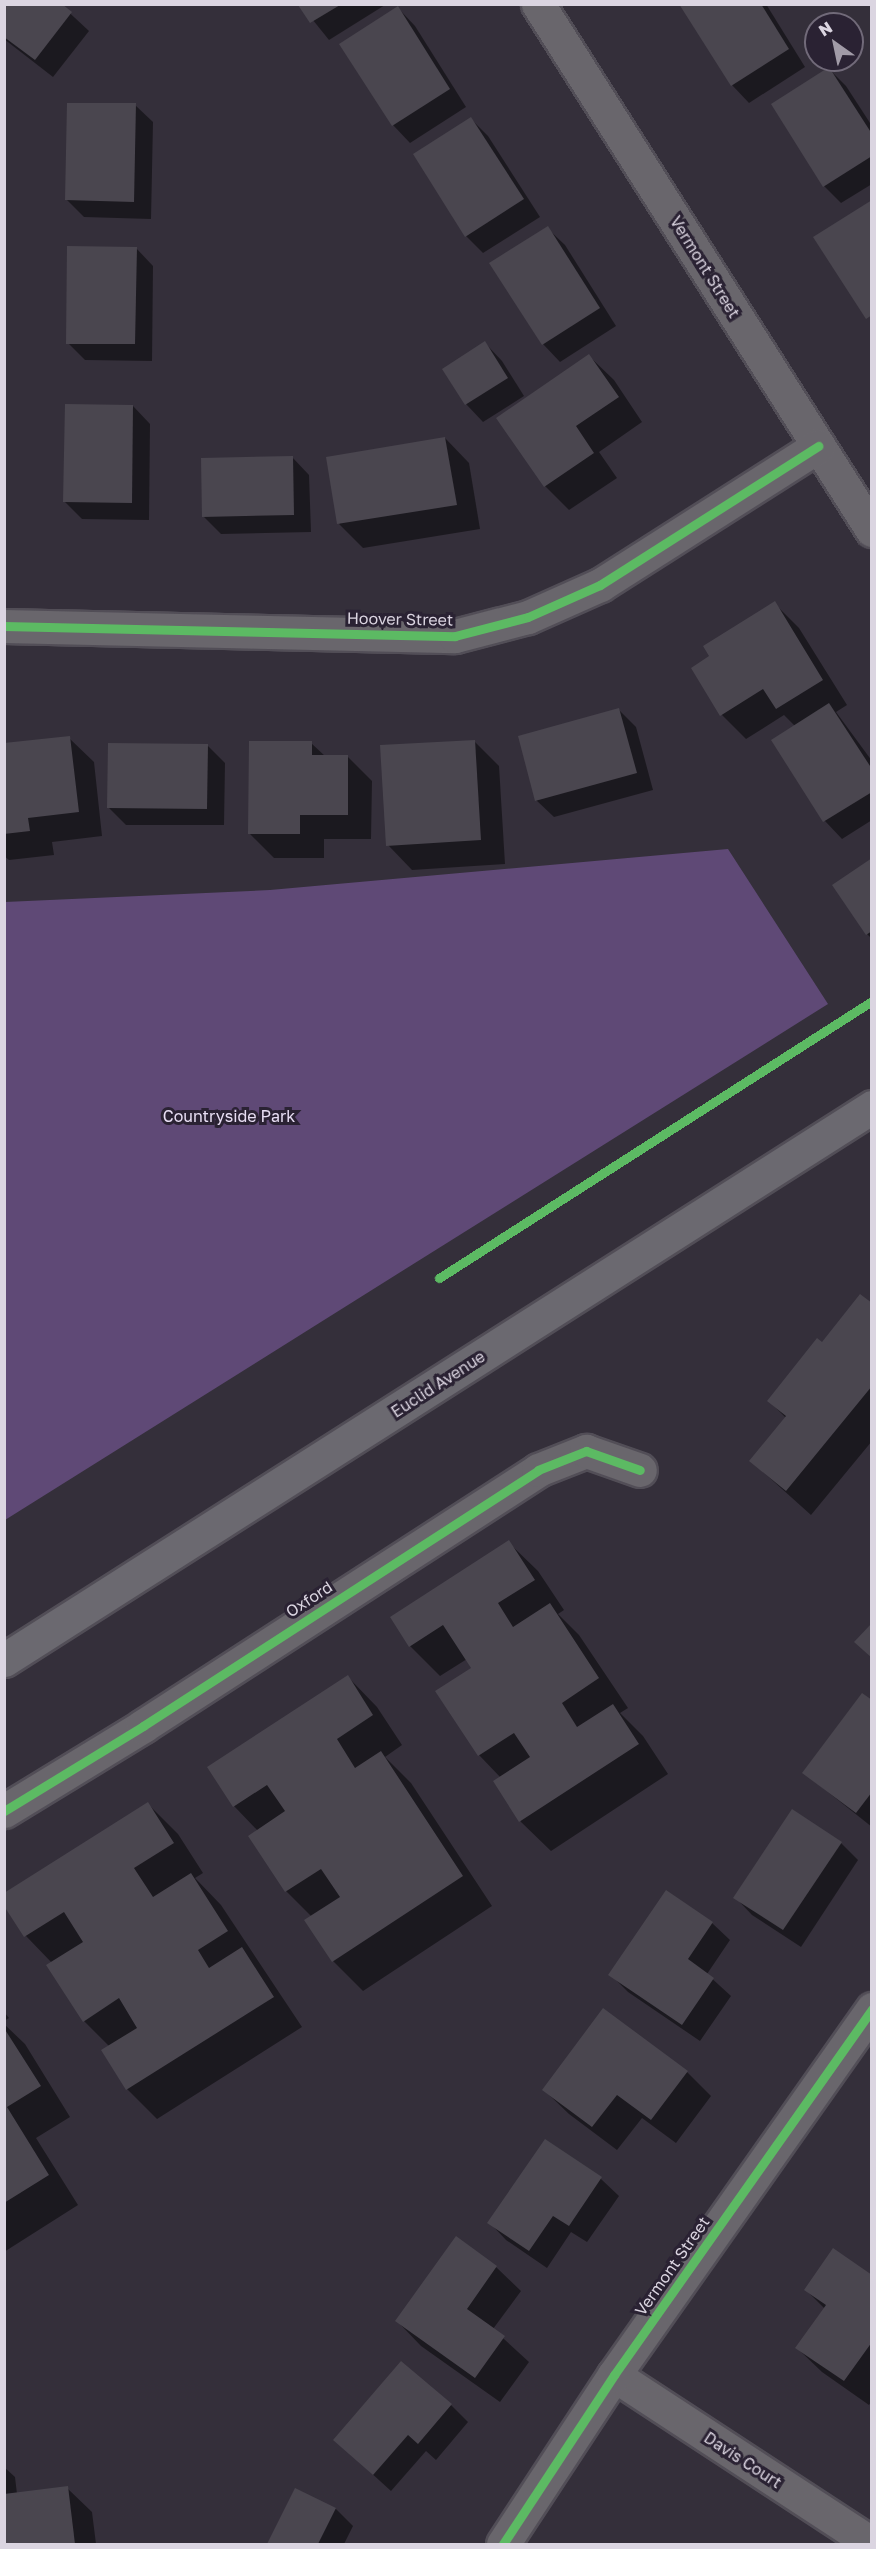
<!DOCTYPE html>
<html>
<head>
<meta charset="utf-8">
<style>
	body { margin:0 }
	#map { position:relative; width:876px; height:2549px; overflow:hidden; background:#342f3a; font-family:"Golos Text",sans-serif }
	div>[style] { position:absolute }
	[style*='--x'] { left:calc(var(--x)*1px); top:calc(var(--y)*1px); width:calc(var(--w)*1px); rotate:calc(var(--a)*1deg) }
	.green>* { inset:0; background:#5f4976 }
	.shadow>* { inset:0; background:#0007 }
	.building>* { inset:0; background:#4a464f }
	.roads { filter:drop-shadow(2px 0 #524e57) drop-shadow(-2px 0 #524e57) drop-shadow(0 2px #524e57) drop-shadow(0 -2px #524e57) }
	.street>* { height:33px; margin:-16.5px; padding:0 16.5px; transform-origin:16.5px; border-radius:16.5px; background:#69666c }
	.secondary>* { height:33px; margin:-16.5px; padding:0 16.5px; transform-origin:16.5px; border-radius:16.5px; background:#6b6970 }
	.cycleway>* { height:9px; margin:-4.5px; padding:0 4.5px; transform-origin:4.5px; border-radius:4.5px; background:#5cba63 }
	span { translate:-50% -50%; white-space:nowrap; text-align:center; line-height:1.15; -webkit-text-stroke:6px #2a2233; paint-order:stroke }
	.street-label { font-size:16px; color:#dbd5e1 }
	.park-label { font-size:16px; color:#e8def4 }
	.frame { position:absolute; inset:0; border:6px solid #dbd5e1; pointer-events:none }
	.north { position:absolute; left:804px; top:12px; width:60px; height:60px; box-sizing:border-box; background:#2a2233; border:2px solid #716a79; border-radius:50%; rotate:327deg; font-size:16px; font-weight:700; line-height:24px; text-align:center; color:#dbd5e1 }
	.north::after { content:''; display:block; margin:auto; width:21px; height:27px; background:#a19ba7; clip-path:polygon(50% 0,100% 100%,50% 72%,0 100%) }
</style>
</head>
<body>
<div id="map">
	<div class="green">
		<div style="clip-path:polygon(728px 849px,828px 1004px,5px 1520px,5px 902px,270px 890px)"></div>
	</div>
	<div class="shadow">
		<div style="clip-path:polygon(4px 4px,60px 4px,89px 31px,53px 77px,4px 39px)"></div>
		<div style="clip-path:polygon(300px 4px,385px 5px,329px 40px)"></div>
		<div style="clip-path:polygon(681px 4px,766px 4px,805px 67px,749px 103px,732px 85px)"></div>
		<div style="clip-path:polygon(398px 8px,415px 26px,466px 107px,410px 143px,393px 125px,342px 44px)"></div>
		<div style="clip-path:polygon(829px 69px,846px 86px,872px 126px,872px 184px,841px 203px,824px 186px)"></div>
		<div style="clip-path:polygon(135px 105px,153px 122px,151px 219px,84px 217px,67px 200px)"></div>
		<div style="clip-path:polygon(471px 119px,488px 136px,540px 217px,483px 253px,466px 236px)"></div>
		<div style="clip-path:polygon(547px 228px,565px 245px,616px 326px,560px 362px,543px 344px)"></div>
		<div style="clip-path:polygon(136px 248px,153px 266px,152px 361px,85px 360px,68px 343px)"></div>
		<div style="clip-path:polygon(485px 343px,502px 361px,524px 396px,483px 422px,466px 404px)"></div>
		<div style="clip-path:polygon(589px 356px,614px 380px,642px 422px,599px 452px,617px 478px,569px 510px,545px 486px)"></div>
		<div style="clip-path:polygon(133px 406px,150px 424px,149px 520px,82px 519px,64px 501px)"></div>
		<div style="clip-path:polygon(445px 438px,469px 463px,480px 529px,363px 548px,339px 524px)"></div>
		<div style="clip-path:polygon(292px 457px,309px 475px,311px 532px,221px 534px,204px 517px)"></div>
		<div style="clip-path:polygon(774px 603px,799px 628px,847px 705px,836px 712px,872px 761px,872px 820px,842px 839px,825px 821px,773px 740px,795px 726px,784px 715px,746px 739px,722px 715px,711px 656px)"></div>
		<div style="clip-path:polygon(619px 710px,636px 727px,653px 790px,554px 817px,536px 800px)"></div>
		<div style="clip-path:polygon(69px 738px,94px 762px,102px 836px,52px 842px,54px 855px,9px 860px,4px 856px,4px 745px)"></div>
		<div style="clip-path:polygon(474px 741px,499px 766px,505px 864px,412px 870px,388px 845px)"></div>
		<div style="clip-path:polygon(311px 743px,325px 756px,347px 756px,372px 781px,371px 839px,324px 839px,324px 858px,274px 858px,250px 834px)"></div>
		<div style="clip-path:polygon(207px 745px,225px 763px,224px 825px,126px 825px,109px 808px)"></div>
		<div style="clip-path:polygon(872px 860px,872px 939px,867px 934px)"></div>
		<div style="clip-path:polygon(872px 1305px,872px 1441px,811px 1515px,751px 1461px,786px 1418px,769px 1401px,822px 1344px)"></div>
		<div style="clip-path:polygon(508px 1542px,538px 1571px,564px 1610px,558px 1614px,579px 1635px,628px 1708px,620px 1713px,643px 1736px,668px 1774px,551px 1851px,521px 1822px,495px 1782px,501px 1778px,479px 1755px,473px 1668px,467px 1659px,440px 1676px,410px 1646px,392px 1617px)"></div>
		<div style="clip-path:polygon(348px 1677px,377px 1707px,402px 1745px,385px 1757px,411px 1783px,492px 1906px,363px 1991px,333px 1961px,312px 1917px,286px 1891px,258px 1831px,234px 1806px)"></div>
		<div style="clip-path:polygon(872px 1702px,872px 1827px,804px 1773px)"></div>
		<div style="clip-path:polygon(148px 1804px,178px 1834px,203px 1873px,195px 1878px,221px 1905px,302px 2027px,157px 2119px,127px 2089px,103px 2051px,110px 2047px,84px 2021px,52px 1963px,26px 1936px,4px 1903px)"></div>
		<div style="clip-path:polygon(841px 1843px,858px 1860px,801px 1947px,752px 1915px,735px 1897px)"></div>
		<div style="clip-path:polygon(667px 1892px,712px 1923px,730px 1940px,707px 1974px,731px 1996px,700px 2041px,628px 1992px,610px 1974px)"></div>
		<div style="clip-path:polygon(4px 2012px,9px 2018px,4px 2021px)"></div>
		<div style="clip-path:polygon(4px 2024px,25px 2044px,70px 2117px,36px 2138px,78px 2205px,4px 2252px)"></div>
		<div style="clip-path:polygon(687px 2072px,711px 2096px,676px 2143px,642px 2118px,617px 2150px,569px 2114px,544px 2090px)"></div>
		<div style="clip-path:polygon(545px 2141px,601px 2179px,619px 2196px,587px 2242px,571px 2232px,547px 2268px,506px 2240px,489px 2222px)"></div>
		<div style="clip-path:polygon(496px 2267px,521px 2291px,493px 2329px,529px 2362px,500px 2402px,421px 2346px,397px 2321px)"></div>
		<div style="clip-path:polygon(872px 2276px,872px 2401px,869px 2405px,822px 2372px,797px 2348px,825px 2309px,806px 2290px)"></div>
		<div style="clip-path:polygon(451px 2405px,468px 2422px,436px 2460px,426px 2451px,391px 2491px,335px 2440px)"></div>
		<div style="clip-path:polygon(4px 2467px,15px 2477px,17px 2494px,67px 2488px,92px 2512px,96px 2544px,4px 2544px)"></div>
		<div style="clip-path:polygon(296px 2490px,336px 2509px,353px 2526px,344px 2544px,269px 2544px)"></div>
	</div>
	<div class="building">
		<div style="clip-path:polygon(4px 4px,62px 4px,72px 12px,35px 60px,4px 37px)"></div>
		<div style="clip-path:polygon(679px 4px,761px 4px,789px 49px,731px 86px)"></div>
		<div style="clip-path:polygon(298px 5px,340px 5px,310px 23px)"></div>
		<div style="clip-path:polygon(398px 6px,450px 89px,392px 126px,339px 44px)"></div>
		<div style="clip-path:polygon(829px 67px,872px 134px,872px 156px,823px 187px,771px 104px)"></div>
		<div style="clip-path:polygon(67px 103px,136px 103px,134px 202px,65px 200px)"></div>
		<div style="clip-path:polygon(471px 117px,524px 199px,465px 237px,413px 154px)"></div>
		<div style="clip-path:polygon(872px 200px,872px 315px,866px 319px,813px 237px)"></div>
		<div style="clip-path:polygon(548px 226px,600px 308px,542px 345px,489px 263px)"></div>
		<div style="clip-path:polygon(67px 246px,137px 247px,135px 344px,66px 344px)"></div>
		<div style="clip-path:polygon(485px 341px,508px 378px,465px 405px,442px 369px)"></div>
		<div style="clip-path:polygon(589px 354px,619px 397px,576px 426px,594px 453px,544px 487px,496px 418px)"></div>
		<div style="clip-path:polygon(65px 404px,133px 405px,132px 503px,63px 502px)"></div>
		<div style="clip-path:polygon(445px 437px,457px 505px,337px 524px,326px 457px)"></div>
		<div style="clip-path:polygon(293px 456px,294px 515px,202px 517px,201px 458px)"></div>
		<div style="clip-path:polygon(775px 601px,823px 680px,776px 709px,763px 689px,720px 716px,691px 668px,709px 656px,703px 646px)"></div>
		<div style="clip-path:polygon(829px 703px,872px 769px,872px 792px,823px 822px,771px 740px)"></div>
		<div style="clip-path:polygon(619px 708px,637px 773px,535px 801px,518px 736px)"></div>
		<div style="clip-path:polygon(70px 736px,79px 812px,28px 818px,30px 831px,4px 834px,4px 743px)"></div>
		<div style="clip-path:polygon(475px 740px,481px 840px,386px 846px,380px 745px)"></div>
		<div style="clip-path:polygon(249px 741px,312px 741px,312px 755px,348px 755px,348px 815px,300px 815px,300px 834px,248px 834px)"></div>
		<div style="clip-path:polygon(108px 743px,208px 744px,207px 809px,107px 808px)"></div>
		<div style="clip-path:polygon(872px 858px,872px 931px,866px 935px,832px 885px)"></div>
		<div style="clip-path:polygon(860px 1294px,872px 1303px,872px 1386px,786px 1491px,749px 1461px,786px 1416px,767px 1401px,817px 1338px,822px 1342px)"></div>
		<div style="clip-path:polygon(509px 1540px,535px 1580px,498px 1603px,513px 1627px,550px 1603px,599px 1678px,562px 1703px,577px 1727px,613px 1704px,639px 1744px,519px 1822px,493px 1781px,530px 1757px,514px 1733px,478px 1756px,435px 1691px,471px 1668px,443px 1625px,409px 1647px,390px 1617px)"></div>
		<div style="clip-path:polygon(872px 1623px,872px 1658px,854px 1642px)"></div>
		<div style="clip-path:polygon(348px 1675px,373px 1715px,337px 1739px,355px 1768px,381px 1751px,463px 1876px,332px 1962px,304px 1920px,340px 1897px,321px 1869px,285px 1892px,248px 1836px,285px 1811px,267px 1785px,233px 1807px,207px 1767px)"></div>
		<div style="clip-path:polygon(862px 1693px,872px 1700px,872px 1792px,856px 1813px,802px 1773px)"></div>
		<div style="clip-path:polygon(148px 1802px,174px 1843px,134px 1868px,153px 1897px,191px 1873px,228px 1931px,198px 1950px,209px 1968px,242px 1947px,274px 1997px,126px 2090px,101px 2050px,137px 2028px,119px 1998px,83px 2022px,46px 1965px,83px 1942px,64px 1912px,24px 1937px,4px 1906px,4px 1893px)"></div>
		<div style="clip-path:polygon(792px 1809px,842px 1842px,783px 1930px,733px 1898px)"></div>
		<div style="clip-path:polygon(666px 1890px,713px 1922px,688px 1959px,714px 1978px,682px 2025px,608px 1975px)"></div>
		<div style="clip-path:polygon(603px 2008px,688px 2071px,651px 2120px,617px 2095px,592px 2127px,542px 2090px)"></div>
		<div style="clip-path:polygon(4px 2028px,41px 2086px,7px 2107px,49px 2175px,4px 2203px)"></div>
		<div style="clip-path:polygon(545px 2139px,602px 2177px,569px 2226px,553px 2216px,529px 2251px,487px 2223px)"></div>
		<div style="clip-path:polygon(456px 2236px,497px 2266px,467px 2309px,505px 2336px,475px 2378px,395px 2321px)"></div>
		<div style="clip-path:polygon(833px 2248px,872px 2275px,872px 2342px,844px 2381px,795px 2348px,826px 2305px,804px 2290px)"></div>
		<div style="clip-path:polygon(401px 2361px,452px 2404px,418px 2444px,408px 2435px,373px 2475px,333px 2440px)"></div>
		<div style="clip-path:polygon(68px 2486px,75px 2544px,4px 2544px,4px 2494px)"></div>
		<div style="clip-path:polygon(295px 2488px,336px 2508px,318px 2544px,267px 2544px)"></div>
	</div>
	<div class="roads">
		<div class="street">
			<div style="--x:538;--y:4;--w:623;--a:57.59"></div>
			<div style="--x:4;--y:626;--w:451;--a:1.3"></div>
			<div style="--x:455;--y:636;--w:75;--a:-14.6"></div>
			<div style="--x:528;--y:617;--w:79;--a:-24"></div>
			<div style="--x:600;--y:585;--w:259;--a:-32.5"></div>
			<div style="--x:4;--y:1811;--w:163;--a:-31.4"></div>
			<div style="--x:143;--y:1726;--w:471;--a:-32.9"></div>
			<div style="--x:538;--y:1470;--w:52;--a:-21.6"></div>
			<div style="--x:586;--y:1451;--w:57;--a:19.4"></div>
			<div style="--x:614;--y:2375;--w:308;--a:33.2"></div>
			<div style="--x:503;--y:2544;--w:202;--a:-56.7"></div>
			<div style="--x:614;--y:2375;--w:448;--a:-54.8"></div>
		</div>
		<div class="secondary">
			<div style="--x:4;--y:1660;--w:1029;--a:-32.5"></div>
		</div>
	</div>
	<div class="cycleway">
		<div style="--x:4;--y:626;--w:451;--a:1.3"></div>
		<div style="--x:455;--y:636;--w:75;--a:-14.6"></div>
		<div style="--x:528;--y:617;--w:79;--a:-24"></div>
		<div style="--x:600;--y:585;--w:259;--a:-32.5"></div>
		<div style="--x:439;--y:1278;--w:514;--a:-32.61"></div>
		<div style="--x:4;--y:1811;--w:163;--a:-31.4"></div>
		<div style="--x:143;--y:1726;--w:471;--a:-32.9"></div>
		<div style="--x:538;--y:1470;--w:52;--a:-21.6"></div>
		<div style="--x:586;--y:1451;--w:57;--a:19.4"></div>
		<div style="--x:503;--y:2544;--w:202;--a:-56.7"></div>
		<div style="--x:614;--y:2375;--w:448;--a:-54.8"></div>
	</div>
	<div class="street-label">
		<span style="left:705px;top:267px;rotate:58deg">Vermont Street</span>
		<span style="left:400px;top:619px;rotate:1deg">Hoover Street</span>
		<span style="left:438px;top:1384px;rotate:-33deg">Euclid Avenue</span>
		<span style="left:309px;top:1599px;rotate:-33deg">Oxford</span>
		<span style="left:672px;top:2266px;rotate:-55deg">Vermont Street</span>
		<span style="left:743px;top:2460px;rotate:33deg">Davis Court</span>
	</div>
	<div class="park-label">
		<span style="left:229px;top:1116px">Countryside Park</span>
	</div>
	<div class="frame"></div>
	<div class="north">N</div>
</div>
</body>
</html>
